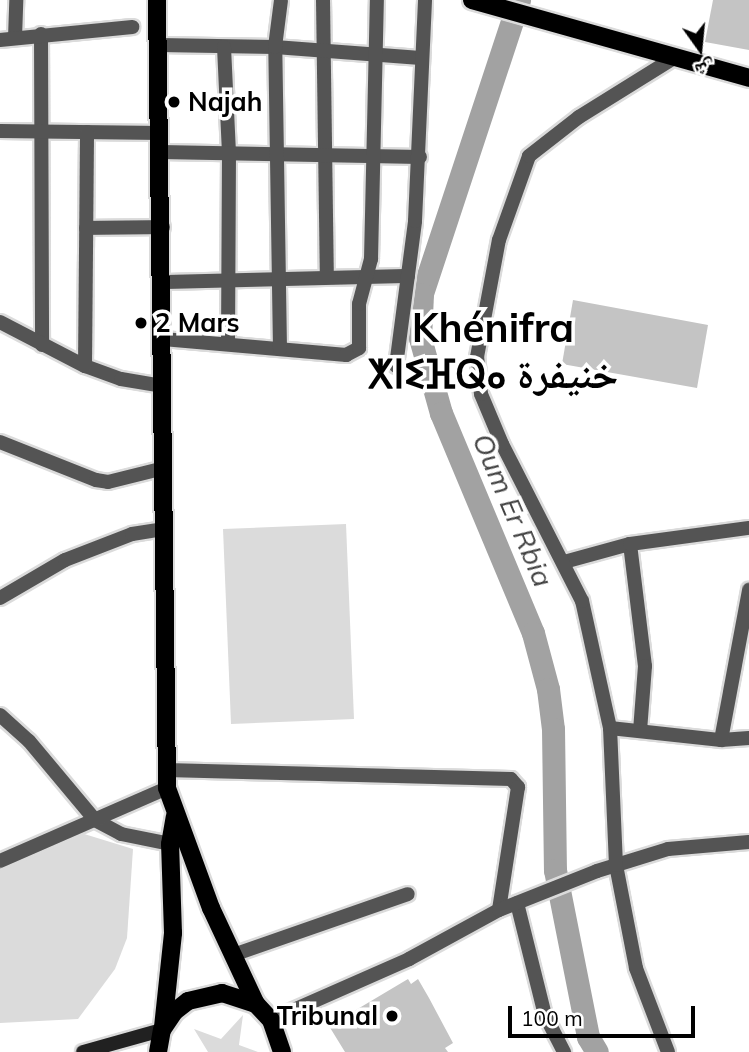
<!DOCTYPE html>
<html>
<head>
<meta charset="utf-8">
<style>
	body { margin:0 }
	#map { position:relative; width:749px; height:1052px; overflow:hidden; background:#fff; font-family:Mulish,"Noto Naskh Arabic","Noto Sans Tifinagh",sans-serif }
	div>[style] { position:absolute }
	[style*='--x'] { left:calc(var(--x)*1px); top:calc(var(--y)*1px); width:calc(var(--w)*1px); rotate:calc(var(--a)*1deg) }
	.green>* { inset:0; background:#dbdbdb }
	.river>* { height:23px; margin:-11.5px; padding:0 11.5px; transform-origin:11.5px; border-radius:11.5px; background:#a2a2a2 }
	.building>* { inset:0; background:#c4c4c4 }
	.roads { filter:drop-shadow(2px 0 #dbdbdb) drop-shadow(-2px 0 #dbdbdb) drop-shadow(0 2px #dbdbdb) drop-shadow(0 -2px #dbdbdb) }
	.minor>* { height:14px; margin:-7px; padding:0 7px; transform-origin:7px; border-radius:7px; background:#545454 }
	.tertiary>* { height:14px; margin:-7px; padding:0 7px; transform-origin:7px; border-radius:7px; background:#545454 }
	.secondary>* { height:14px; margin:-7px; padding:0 7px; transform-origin:7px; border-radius:7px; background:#212121 }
	.primary>* { height:18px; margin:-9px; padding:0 9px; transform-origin:9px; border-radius:9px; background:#000 }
	.dots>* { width:19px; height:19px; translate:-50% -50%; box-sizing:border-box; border:4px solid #fff; border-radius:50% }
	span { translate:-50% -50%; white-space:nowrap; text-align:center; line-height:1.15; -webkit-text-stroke:7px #fff; paint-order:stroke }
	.poi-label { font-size:26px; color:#000; font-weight:700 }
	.left { translate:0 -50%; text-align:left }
	.right { translate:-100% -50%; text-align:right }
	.water-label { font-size:28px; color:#434343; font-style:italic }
	.town-label { font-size:40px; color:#000; font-weight:700 }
	.north { position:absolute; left:665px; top:14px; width:70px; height:70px; -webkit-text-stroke:5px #fff; paint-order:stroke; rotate:165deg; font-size:19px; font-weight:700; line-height:28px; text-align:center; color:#000 }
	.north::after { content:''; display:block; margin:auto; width:24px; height:32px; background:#000; clip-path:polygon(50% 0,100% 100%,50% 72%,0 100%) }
	.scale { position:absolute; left:508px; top:1006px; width:187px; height:32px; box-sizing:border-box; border:4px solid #000; border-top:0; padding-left:9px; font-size:21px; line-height:24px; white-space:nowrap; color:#000; -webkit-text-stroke:5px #fff; paint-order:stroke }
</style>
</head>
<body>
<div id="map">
	<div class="green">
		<div style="clip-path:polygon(346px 524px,354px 719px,231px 724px,223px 529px)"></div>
		<div style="clip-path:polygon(81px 833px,133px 849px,127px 938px,115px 969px,78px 1019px,0 1023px,0 867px)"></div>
		<div style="clip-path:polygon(243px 1015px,239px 1045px,258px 1052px,208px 1052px,194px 1029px,221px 1039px)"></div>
	</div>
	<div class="river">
		<div style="--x:519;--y:0;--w:310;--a:108.3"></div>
		<div style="--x:422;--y:294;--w:44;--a:92.6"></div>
		<div style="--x:420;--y:338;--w:78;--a:74.4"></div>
		<div style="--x:441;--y:413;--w:238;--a:67.3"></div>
		<div style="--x:533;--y:633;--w:58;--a:75"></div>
		<div style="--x:548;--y:689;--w:40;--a:82.9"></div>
		<div style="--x:553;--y:729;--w:141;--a:89.2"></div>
		<div style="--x:555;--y:870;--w:170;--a:78.8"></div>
		<div style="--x:588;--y:1037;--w:17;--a:59"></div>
	</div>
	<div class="building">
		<div style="clip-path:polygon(713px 0,749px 0,749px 50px,705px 42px)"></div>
		<div style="clip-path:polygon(573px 300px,708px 325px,697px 388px,562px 364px)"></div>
		<div style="clip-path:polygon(408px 979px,411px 984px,418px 979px,429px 998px,453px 1043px,445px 1048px,448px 1052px,345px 1052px,329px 1026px)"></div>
	</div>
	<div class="roads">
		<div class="minor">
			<div style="--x:323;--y:0;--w:276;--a:89.2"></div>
			<div style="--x:41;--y:34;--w:311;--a:89.8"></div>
			<div style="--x:15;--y:38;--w:38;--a:-88"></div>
			<div style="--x:0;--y:40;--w:133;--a:-5.6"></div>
			<div style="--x:159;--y:45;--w:116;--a:1"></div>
			<div style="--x:275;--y:47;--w:146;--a:4.3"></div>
			<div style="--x:224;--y:47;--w:106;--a:87.3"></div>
			<div style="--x:229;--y:153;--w:189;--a:90.3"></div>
			<div style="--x:0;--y:131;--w:161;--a:0.7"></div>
			<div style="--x:161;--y:152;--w:259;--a:1.1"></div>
			<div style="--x:86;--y:228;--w:77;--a:-0.7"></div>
			<div style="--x:163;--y:282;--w:245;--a:-1.4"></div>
			<div style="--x:0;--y:322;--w:96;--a:27.4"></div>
			<div style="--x:85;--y:366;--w:38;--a:20"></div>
			<div style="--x:121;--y:379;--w:43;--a:9.5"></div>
			<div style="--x:163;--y:339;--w:184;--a:5"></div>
			<div style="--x:346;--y:355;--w:15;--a:-28"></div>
			<div style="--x:359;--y:348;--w:44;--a:-90"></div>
			<div style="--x:359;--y:304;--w:47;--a:-75.1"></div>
			<div style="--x:371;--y:259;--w:259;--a:-88.7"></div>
			<div style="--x:280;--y:349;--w:302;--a:-90.9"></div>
			<div style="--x:275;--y:47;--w:47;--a:-82.7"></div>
			<div style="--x:85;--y:366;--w:234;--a:-89.5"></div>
			<div style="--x:396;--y:366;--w:146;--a:-82.5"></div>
			<div style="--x:415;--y:221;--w:221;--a:-87.4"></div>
			<div style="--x:0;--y:442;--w:103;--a:21.6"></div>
			<div style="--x:96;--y:480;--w:12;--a:9"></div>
			<div style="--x:108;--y:482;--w:58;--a:-14"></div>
			<div style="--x:630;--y:544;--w:123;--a:83"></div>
			<div style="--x:645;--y:666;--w:65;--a:94.4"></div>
			<div style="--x:564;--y:562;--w:68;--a:-15.3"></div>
			<div style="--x:630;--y:544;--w:120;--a:-7.7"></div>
			<div style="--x:0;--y:598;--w:75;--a:-30.3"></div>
			<div style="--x:65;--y:560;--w:72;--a:-21.2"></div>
			<div style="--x:132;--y:534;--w:33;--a:-9"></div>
			<div style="--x:0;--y:715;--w:39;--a:42"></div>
			<div style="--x:29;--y:741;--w:103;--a:50.1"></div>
			<div style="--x:610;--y:728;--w:112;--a:6.2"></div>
			<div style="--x:721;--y:740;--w:28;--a:-4"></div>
			<div style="--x:721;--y:740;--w:153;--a:-79.4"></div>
			<div style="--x:166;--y:770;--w:345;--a:1.5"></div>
			<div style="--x:511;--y:779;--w:11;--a:49"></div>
			<div style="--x:518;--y:787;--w:124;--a:98.8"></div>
			<div style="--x:517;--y:903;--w:115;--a:76"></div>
			<div style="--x:545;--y:1015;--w:42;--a:62.8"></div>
			<div style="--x:233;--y:955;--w:185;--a:-19.2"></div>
			<div style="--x:271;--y:1020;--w:151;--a:-23.8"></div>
			<div style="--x:409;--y:959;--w:102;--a:-28.6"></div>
			<div style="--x:499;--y:910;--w:105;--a:-21.7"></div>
			<div style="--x:597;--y:871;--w:74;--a:-17.2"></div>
			<div style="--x:668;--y:849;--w:81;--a:-4.9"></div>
			<div style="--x:668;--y:1052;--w:90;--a:-110.9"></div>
			<div style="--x:636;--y:968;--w:105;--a:-101"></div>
			<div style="--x:616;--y:865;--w:137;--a:-92.5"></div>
			<div style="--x:610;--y:728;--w:130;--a:-102.4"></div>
			<div style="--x:582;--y:601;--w:176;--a:-117"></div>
			<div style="--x:502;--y:444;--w:54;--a:-112.8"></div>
			<div style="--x:481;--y:394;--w:37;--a:-96"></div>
			<div style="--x:477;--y:357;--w:119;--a:-79.4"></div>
			<div style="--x:499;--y:240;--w:89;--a:-70.3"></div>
			<div style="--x:529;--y:156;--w:63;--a:-38"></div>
			<div style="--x:579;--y:117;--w:115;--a:-31.9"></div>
		</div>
		<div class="tertiary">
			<div style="--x:95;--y:820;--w:30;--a:28"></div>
			<div style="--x:121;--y:834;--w:50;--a:11.5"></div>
			<div style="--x:0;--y:861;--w:182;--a:-23.6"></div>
		</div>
		<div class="secondary">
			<div style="--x:83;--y:1052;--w:82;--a:-15.6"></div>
		</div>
		<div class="primary">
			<div style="--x:157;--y:0;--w:788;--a:89.27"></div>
			<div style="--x:167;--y:788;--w:128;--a:69.9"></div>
			<div style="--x:211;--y:908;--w:106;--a:64.9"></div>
			<div style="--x:472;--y:0;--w:288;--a:15.7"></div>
			<div style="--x:163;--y:1027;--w:95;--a:-83.9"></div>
			<div style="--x:173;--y:933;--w:89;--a:-91.9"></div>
			<div style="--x:170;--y:844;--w:27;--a:-80"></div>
			<div style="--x:158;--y:1052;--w:22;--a:-80"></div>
			<div style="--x:162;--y:1030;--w:22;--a:-56"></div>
			<div style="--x:174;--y:1012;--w:18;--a:-38"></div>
			<div style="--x:188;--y:1001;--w:35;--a:-13"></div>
			<div style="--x:222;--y:993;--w:36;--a:18"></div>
			<div style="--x:256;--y:1004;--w:22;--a:47"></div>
			<div style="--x:271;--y:1020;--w:34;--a:71"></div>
		</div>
	</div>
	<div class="dots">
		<div style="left:174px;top:102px;background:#000"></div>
		<div style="left:141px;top:323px;background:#000"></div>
		<div style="left:392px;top:1016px;background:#000"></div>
	</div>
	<div class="poi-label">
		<span class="left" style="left:188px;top:102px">Najah</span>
		<span class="left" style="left:155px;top:323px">2 Mars</span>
		<span class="right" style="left:378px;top:1016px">Tribunal</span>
	</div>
	<div class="water-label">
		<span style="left:513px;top:510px;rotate:67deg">Oum Er Rbia</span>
	</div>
	<div class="town-label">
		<span style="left:493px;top:350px">Khénifra<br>ⵅⵏⵉⴼⵕⴰ خنيفرة</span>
	</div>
	<div class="north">ش</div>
	<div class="scale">100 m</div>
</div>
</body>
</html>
